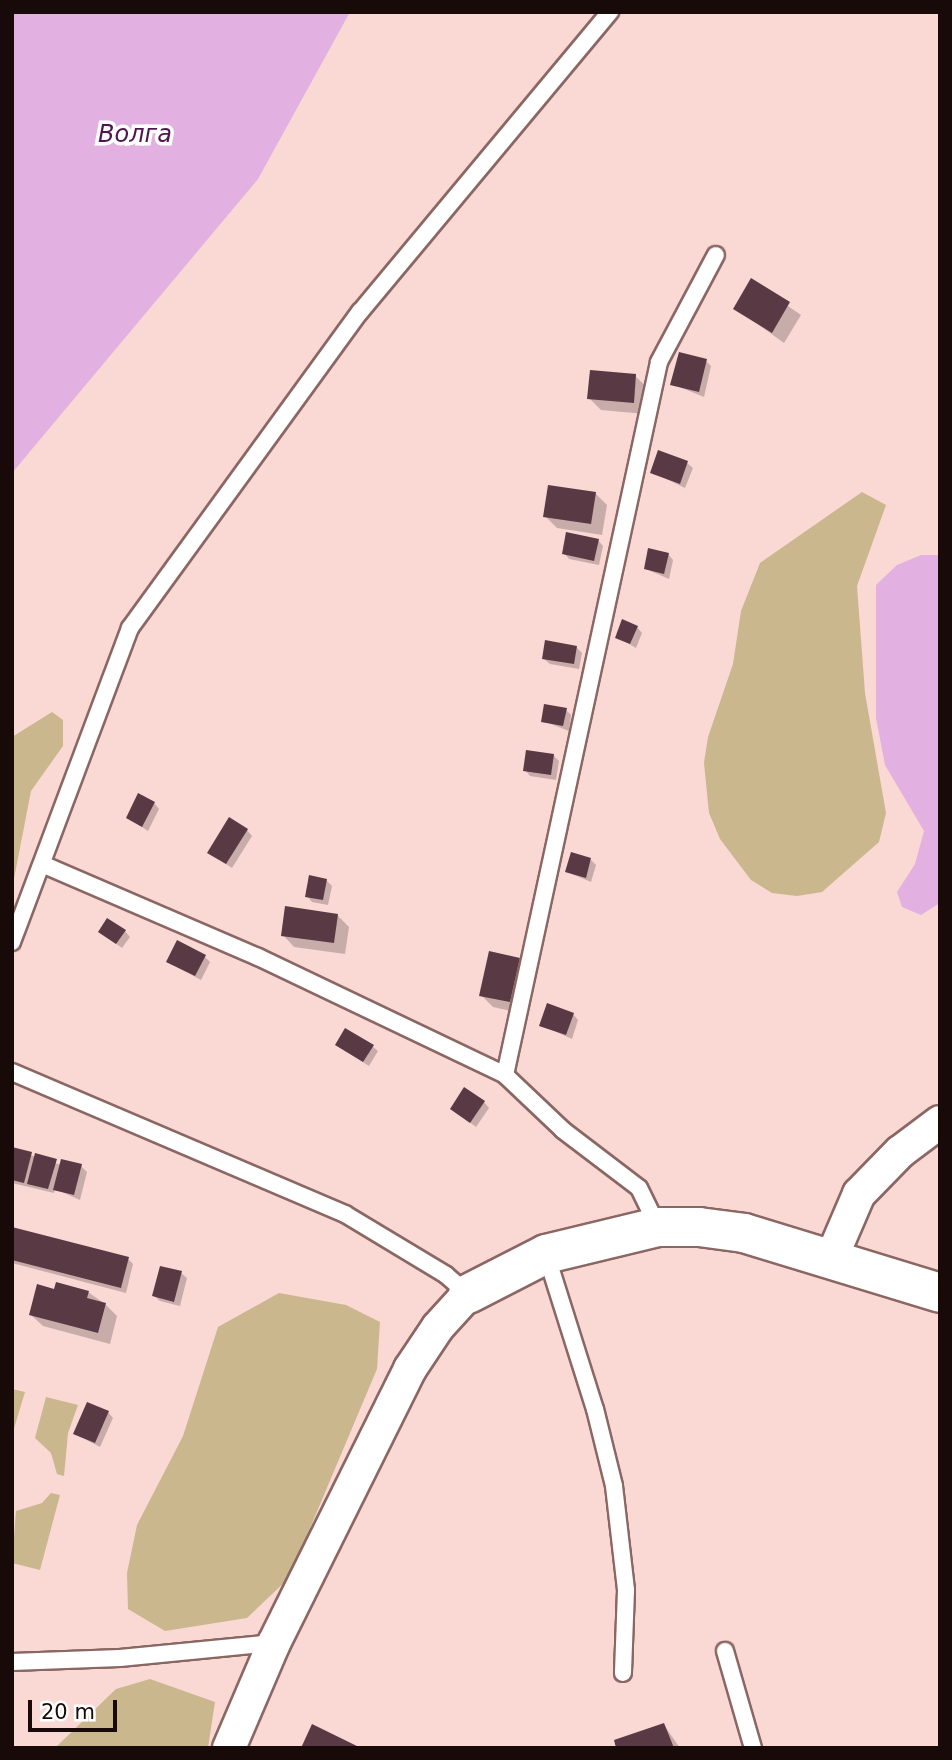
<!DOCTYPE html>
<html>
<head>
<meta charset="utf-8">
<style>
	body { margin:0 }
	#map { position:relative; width:952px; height:1760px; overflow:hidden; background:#fad8d4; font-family:"DejaVu Sans",sans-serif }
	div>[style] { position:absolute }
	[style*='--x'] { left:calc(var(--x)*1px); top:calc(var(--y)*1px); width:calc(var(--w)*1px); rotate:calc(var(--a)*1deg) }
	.green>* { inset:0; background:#cbb78e }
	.water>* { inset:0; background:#e2b1e1 }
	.shadow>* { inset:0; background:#0003 }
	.building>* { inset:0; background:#593944 }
	.roads { filter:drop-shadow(2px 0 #8b6763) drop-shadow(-2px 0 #8b6763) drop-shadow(0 2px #8b6763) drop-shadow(0 -2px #8b6763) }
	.service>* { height:16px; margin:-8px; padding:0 8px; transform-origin:8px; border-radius:8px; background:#fff }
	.minor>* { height:32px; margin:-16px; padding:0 16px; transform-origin:16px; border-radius:16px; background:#fff }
	.tertiary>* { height:38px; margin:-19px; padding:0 19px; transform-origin:19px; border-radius:19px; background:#fff }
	span { translate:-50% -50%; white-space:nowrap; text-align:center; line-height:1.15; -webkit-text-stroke:7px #fff; paint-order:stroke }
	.water-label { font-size:24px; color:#4f1550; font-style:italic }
	.frame { position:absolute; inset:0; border:14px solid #170a08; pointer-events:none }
	.scale { position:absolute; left:28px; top:1700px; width:89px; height:32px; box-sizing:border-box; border:4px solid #170a08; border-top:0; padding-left:9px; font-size:21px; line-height:24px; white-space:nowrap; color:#170a08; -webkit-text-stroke:5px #fff; paint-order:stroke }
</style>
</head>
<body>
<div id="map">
	<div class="green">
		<div style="clip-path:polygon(862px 492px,886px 505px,857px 586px,865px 693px,886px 813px,879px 842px,822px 892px,797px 896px,772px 893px,751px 880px,720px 839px,709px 813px,704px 763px,708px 737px,733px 664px,741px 611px,760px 563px)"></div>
		<div style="clip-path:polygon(52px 712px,63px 720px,63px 746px,31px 791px,12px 889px,12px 737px)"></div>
		<div style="clip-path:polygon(279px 1293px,346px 1305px,380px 1322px,377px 1369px,289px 1578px,247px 1618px,165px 1631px,128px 1609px,127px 1573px,137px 1525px,183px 1436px,218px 1327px)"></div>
		<div style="clip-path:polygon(12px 1389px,25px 1392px,12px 1435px)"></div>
		<div style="clip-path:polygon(46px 1397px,78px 1405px,68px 1433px,64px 1476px,57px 1474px,51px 1453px,35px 1438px)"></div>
		<div style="clip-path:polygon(51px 1493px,60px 1495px,40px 1570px,12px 1563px,16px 1511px,42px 1503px)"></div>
		<div style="clip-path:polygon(150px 1679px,215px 1702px,208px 1748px,55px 1748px,116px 1689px)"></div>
	</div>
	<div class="water">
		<div style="clip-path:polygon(12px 12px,350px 12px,258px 179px,12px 473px)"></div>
		<div style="clip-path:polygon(921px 555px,940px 555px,940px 903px,921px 915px,902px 907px,897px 892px,915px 864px,924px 831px,885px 765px,876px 718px,876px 585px,897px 565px)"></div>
	</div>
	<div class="shadow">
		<div style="clip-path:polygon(752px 281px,801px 315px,784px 343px,735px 308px)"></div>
		<div style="clip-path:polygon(706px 361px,711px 366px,704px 397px,672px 384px)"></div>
		<div style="clip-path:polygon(635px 376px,647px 387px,645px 414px,601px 410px,589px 398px)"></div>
		<div style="clip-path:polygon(687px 463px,693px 468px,685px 488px,652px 472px)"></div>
		<div style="clip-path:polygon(595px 493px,607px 505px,602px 535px,557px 528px,545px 516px)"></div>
		<div style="clip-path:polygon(598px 540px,603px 546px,599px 565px,569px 559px,564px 553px)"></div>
		<div style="clip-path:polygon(668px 554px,673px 560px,669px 579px,646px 569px)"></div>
		<div style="clip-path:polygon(637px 627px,642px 633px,636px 648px,617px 637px)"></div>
		<div style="clip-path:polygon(576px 647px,582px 653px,579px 669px,550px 664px,544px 659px)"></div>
		<div style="clip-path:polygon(566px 710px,571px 715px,569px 731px,543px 721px)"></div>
		<div style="clip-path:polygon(553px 755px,559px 761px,556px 780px,530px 776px,525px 770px)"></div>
		<div style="clip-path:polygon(154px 803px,159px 809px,148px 831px,128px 818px)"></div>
		<div style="clip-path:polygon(247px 830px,252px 836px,232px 868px,209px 853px)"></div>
		<div style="clip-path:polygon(591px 860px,596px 865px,591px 882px,567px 872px)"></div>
		<div style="clip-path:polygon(326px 880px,332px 886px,328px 905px,312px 902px,307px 896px)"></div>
		<div style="clip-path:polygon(338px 916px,349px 927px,345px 954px,294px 947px,283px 935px)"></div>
		<div style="clip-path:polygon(125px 931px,130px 937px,122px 948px,100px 932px)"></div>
		<div style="clip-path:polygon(205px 957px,210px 962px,201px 980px,168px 962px)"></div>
		<div style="clip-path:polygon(519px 960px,530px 971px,521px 1013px,493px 1007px,481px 995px)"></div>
		<div style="clip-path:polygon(573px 1014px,578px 1020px,572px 1039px,541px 1025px)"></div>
		<div style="clip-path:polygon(337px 1045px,372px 1046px,378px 1051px,369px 1066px)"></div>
		<div style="clip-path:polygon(484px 1102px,489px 1108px,476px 1127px,452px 1109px)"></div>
		<div style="clip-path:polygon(12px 1149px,61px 1165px,81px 1166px,87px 1172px,80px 1200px,55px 1189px,54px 1193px,12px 1183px)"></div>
		<div style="clip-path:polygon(12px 1229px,128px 1259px,133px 1264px,126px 1293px,12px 1263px)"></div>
		<div style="clip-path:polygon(181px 1273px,187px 1278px,180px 1306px,160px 1301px,154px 1296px)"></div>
		<div style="clip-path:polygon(56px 1291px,88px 1292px,105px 1304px,117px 1316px,110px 1344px,43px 1326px,31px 1315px)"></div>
		<div style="clip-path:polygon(108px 1412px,113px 1418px,100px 1447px,75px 1434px)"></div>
		<div style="clip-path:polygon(664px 1725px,680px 1748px,618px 1748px)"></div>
	</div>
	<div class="building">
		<div style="clip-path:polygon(751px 278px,790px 302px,772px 333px,733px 309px)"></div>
		<div style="clip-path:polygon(679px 352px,707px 359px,699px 392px,670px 385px)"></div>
		<div style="clip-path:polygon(590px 370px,636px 374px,634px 403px,587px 399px)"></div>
		<div style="clip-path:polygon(658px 450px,688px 461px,680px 484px,650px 473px)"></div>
		<div style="clip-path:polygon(548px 485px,596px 492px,591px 524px,543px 517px)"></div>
		<div style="clip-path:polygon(566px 532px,599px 539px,594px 561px,562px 554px)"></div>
		<div style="clip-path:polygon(648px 548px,669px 553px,664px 574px,644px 569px)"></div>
		<div style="clip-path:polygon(622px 619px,638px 626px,630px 644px,615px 638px)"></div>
		<div style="clip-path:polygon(545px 640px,577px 646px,574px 664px,542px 659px)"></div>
		<div style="clip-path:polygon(544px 704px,567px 708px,563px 726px,541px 722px)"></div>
		<div style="clip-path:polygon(526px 750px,554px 754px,551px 775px,523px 771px)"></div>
		<div style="clip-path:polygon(138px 793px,155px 802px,142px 827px,126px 818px)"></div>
		<div style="clip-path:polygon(229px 817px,248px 829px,226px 864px,207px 853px)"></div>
		<div style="clip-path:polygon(571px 852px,591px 858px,586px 878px,565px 872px)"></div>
		<div style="clip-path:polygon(309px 875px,327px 879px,323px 900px,305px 897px)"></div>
		<div style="clip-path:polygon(285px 906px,338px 914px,334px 943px,281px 936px)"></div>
		<div style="clip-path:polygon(107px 918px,126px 930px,116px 944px,98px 932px)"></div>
		<div style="clip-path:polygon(177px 940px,206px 955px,195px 976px,166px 962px)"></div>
		<div style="clip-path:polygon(489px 951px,520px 958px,510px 1002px,479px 996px)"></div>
		<div style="clip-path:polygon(547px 1003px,574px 1013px,566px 1035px,539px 1026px)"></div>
		<div style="clip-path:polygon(345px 1028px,374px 1045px,363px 1062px,335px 1045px)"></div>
		<div style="clip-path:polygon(464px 1087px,485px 1101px,470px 1123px,450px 1109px)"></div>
		<div style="clip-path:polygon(12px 1147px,32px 1152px,24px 1183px,12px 1180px)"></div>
		<div style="clip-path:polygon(35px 1153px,57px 1159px,48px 1189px,27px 1184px)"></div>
		<div style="clip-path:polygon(61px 1159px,82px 1164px,74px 1195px,53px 1190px)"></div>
		<div style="clip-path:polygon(12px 1227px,129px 1257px,121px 1288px,12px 1260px)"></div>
		<div style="clip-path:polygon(160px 1266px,182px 1271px,174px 1302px,152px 1296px)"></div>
		<div style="clip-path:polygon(56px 1282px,89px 1291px,87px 1298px,106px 1303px,98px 1333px,29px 1315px,37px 1284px,54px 1289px)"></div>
		<div style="clip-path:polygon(87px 1402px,109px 1411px,95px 1443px,73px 1434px)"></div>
		<div style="clip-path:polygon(664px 1723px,674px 1748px,616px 1748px,614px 1740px)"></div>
		<div style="clip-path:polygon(312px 1724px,361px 1748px,301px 1748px)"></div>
	</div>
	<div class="roads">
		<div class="service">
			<div style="--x:42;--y:864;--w:235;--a:23.3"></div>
			<div style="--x:258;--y:957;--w:274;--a:25.5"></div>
			<div style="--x:12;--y:942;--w:335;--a:-69.4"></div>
			<div style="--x:130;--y:628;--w:391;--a:-54"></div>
			<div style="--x:360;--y:312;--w:391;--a:-50.2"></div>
			<div style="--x:12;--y:1072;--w:362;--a:23.1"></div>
			<div style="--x:345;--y:1214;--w:118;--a:31.1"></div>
			<div style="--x:446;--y:1275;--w:29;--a:41"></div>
			<div style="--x:658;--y:1227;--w:43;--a:-116"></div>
			<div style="--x:639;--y:1188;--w:96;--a:-142.7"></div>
			<div style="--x:563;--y:1130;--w:80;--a:-136.5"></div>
			<div style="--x:505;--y:1075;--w:729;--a:-77.81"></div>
			<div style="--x:659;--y:362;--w:121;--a:-62"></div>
			<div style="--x:546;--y:1254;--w:163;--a:72.5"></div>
			<div style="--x:595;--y:1409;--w:79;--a:76.1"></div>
			<div style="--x:614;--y:1486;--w:105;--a:83.4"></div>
			<div style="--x:626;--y:1590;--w:83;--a:92.1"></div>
			<div style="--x:725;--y:1651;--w:101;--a:73.9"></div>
			<div style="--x:12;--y:1662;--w:108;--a:-2.1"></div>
			<div style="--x:120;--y:1658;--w:155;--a:-5.6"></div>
		</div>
		<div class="minor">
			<div style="--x:831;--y:1259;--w:71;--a:-66.7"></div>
			<div style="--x:859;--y:1194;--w:59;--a:-45.7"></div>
			<div style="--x:900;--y:1152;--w:50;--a:-36.9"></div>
			<div style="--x:229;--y:1748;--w:114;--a:-66.8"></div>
			<div style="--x:274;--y:1643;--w:306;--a:-63.6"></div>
			<div style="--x:410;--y:1369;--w:50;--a:-56.3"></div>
			<div style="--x:438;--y:1327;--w:45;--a:-47.7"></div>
		</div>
		<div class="tertiary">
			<div style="--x:468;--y:1294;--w:88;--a:-27.1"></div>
			<div style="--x:546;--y:1254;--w:115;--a:-13.6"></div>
			<div style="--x:658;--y:1227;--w:41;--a:0"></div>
			<div style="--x:699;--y:1227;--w:45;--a:7.6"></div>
			<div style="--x:744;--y:1233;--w:205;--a:17"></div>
		</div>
	</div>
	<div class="water-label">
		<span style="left:135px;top:135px">Волга</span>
	</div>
	<div class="frame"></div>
	<div class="scale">20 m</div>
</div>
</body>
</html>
